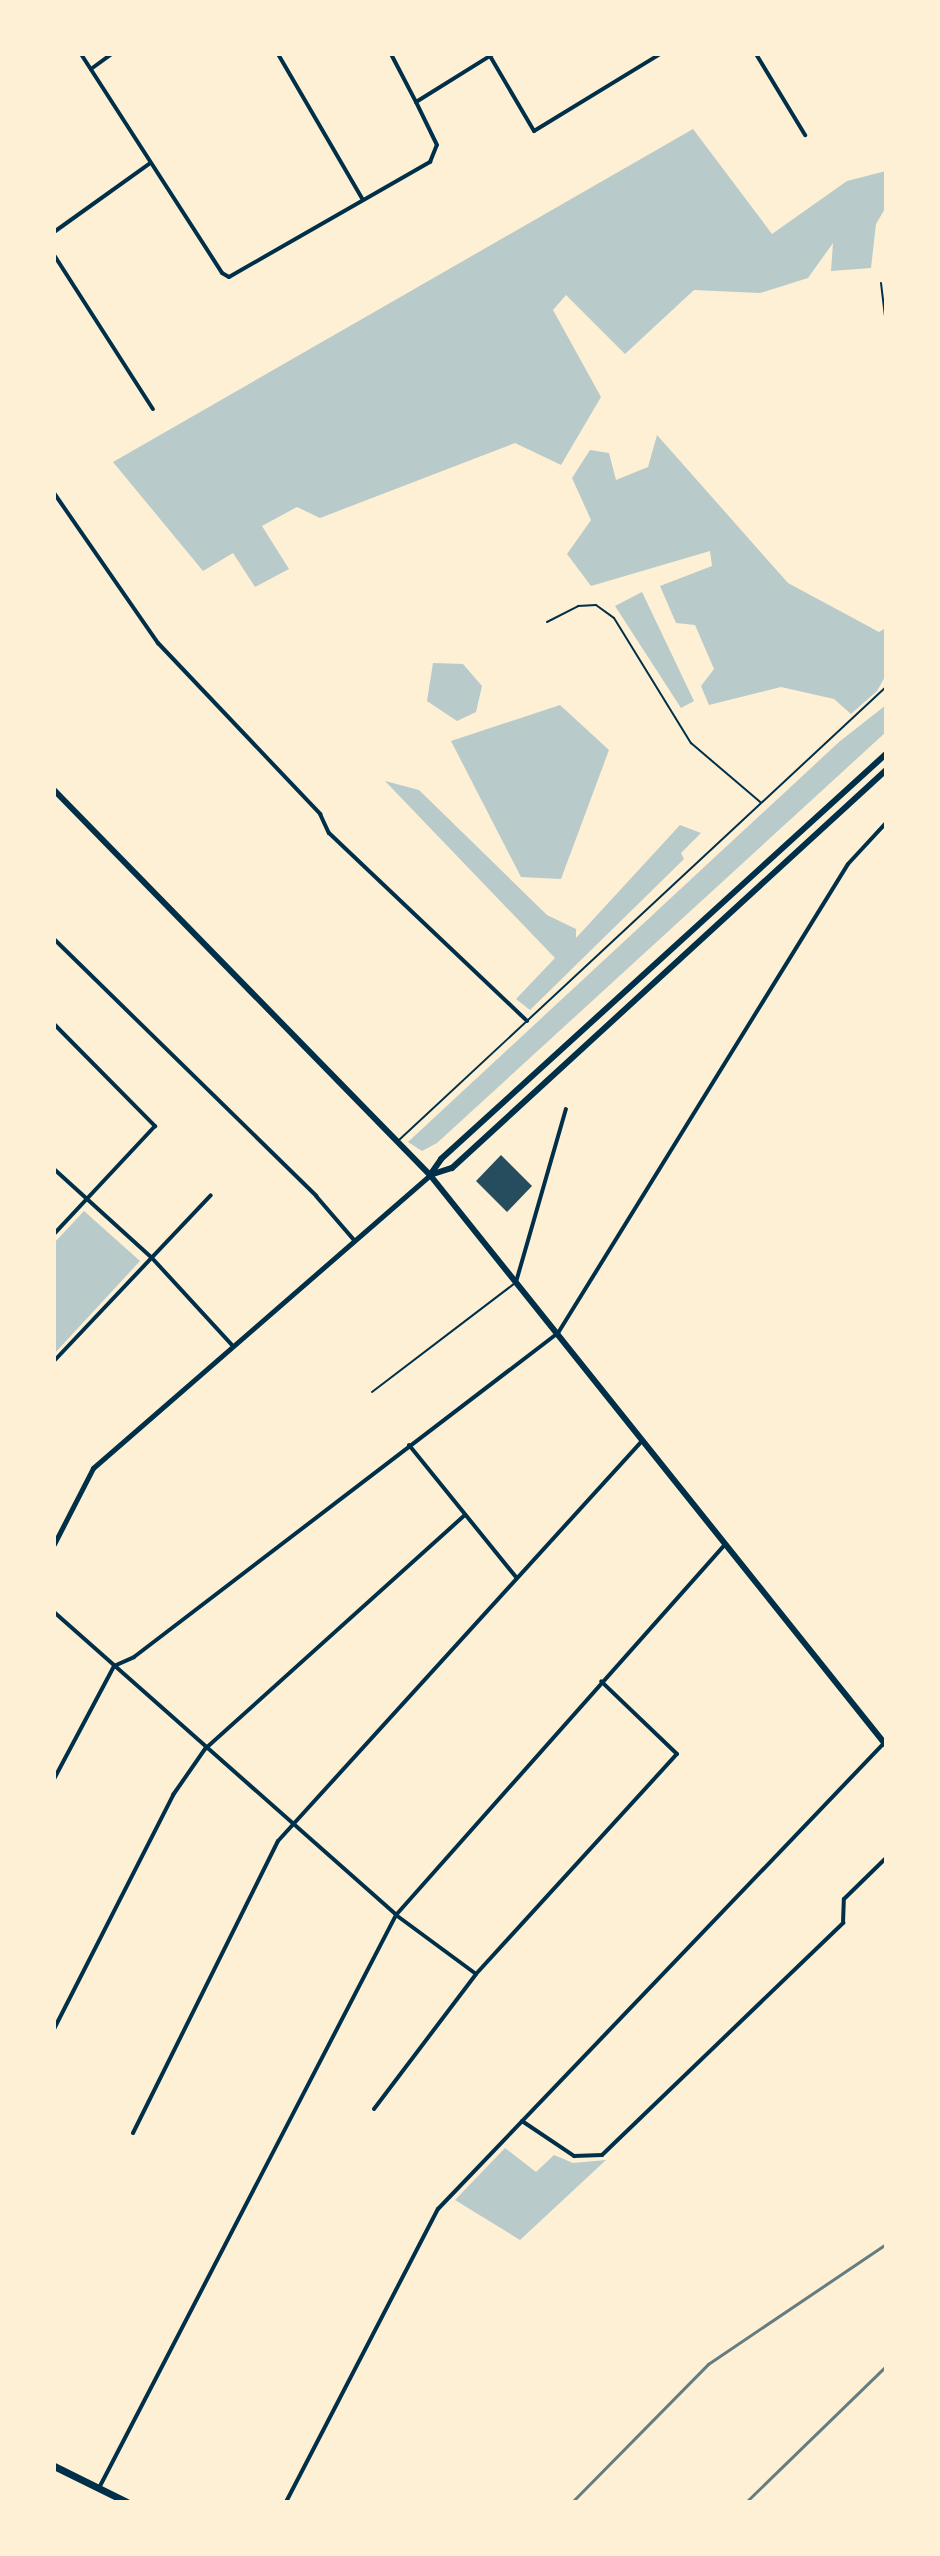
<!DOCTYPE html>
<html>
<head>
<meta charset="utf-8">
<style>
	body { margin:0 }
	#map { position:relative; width:940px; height:2556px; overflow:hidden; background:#fdf0d5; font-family:Roboto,sans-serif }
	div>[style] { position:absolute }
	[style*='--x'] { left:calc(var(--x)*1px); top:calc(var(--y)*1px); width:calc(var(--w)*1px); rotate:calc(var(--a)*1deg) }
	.green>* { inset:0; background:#b9caca }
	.building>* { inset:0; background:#264d5e }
	.service>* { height:2px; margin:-1px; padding:0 1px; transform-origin:1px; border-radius:1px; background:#003049 }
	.minor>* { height:4px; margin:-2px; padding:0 2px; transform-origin:2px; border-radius:2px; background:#003049 }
	.tertiary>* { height:5px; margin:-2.5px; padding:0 2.5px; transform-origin:2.5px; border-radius:2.5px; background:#003049 }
	.secondary>* { height:6px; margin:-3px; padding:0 3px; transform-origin:3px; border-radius:3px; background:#003049 }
	.primary>* { height:7px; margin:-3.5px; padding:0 3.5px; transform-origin:3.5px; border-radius:3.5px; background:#003049 }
	.rail>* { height:3px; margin:-1.5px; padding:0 1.5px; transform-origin:1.5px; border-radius:1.5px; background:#657d81 }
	span { translate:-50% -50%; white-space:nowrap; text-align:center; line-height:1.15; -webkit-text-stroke:8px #fdf0d5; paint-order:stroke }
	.frame { position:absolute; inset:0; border:56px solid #fdf0d5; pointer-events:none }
</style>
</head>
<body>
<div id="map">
	<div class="green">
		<div style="clip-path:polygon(693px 129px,772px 234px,847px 181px,886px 171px,886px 207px,876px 224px,871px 268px,831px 271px,833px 243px,808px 278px,760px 293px,694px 290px,625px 354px,566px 295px,553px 310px,601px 397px,561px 465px,515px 443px,320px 518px,297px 507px,262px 526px,289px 569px,255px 587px,233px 553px,203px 571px,113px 462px)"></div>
		<div style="clip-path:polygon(657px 435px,788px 583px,879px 632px,886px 628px,886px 675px,877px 691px,851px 714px,834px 699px,781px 687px,709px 705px,701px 686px,714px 669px,695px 625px,676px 623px,660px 586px,712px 566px,710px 551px,591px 586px,567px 554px,591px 520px,572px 478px,590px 450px,609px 453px,616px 480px,648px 467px)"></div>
		<div style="clip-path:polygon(642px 592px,694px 701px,681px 708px,615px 606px)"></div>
		<div style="clip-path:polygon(433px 663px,463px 664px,482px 686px,476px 712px,457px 721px,427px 701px)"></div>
		<div style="clip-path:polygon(560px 705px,609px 750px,561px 879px,521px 877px,451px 741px)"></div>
		<div style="clip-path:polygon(886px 705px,886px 732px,437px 1143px,422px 1151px,408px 1142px,839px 742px)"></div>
		<div style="clip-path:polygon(385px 781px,419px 790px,547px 915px,576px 929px,576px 938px,680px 825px,701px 833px,681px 853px,684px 859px,530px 1010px,516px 999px,555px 958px)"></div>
		<div style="clip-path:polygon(84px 1211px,140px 1261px,54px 1354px,54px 1243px)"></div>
		<div style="clip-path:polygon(505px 2148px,536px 2172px,554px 2155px,573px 2163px,606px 2160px,520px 2240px,455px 2200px)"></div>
	</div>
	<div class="building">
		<div style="clip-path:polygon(501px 1155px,532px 1186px,507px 1212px,476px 1181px)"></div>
	</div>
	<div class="service">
		<div style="--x:881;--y:283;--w:42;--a:83.2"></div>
		<div style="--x:547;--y:622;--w:35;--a:-27"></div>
		<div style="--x:578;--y:606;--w:18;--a:-3"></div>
		<div style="--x:596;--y:605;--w:22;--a:36"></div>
		<div style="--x:614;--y:618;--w:147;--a:58.4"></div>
		<div style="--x:691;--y:743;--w:91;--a:40.5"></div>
		<div style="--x:399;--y:1140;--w:665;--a:-42.93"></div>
		<div style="--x:372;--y:1392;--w:178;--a:-37.3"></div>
	</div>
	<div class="minor">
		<div style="--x:81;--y:54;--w:260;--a:57.2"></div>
		<div style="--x:222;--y:273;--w:8;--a:30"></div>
		<div style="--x:229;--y:277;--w:232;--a:-29.8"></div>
		<div style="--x:430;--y:162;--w:18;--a:-68"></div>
		<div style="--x:437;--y:145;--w:48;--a:-116"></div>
		<div style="--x:416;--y:102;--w:91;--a:-31.9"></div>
		<div style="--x:278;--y:54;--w:169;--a:59.8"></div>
		<div style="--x:391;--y:54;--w:54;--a:62.5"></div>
		<div style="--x:756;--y:54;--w:95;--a:58.8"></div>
		<div style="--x:490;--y:56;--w:87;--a:59.6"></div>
		<div style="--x:534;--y:131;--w:148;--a:-31.4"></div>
		<div style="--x:91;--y:69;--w:26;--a:-36"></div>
		<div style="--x:54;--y:232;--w:117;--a:-35.6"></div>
		<div style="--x:54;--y:255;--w:183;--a:57.3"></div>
		<div style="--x:54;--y:493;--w:183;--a:55.3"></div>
		<div style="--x:158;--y:643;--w:236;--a:46.5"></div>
		<div style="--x:320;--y:814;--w:21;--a:65"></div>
		<div style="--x:329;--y:833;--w:273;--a:43.5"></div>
		<div style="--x:54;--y:939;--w:367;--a:44.4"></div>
		<div style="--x:316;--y:1196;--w:58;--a:49.2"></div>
		<div style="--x:54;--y:1024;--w:144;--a:45.3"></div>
		<div style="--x:155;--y:1126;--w:148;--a:133.1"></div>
		<div style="--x:54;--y:1169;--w:132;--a:42.2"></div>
		<div style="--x:152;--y:1258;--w:118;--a:47.4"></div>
		<div style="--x:516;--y:1282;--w:180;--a:-73.9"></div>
		<div style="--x:54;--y:1361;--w:228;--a:-46.6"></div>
		<div style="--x:409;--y:1445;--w:170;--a:51"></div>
		<div style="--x:54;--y:1612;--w:457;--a:41.5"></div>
		<div style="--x:396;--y:1915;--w:99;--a:36.4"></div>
		<div style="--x:54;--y:1779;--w:128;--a:-62"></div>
		<div style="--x:114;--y:1666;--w:22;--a:-24"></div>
		<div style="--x:134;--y:1657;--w:534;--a:-37.39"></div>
		<div style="--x:558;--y:1333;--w:551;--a:-58.27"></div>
		<div style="--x:848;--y:864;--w:56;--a:-47.2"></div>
		<div style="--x:54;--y:2029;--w:263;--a:-63"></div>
		<div style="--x:173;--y:1795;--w:56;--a:-55.2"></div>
		<div style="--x:205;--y:1749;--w:350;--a:-42"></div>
		<div style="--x:374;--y:2109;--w:169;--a:-52.9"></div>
		<div style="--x:476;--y:1974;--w:298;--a:-47.6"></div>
		<div style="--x:677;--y:1754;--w:105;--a:-136.2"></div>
		<div style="--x:522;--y:2121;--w:63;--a:33.9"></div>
		<div style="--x:574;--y:2156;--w:28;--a:-2"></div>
		<div style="--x:602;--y:2155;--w:335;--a:-43.9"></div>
		<div style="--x:843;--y:1923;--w:24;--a:-88"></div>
		<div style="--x:844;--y:1899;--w:59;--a:-44.3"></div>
		<div style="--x:133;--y:2133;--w:326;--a:-63.6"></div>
		<div style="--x:278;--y:1841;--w:541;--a:-47.7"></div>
		<div style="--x:99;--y:2488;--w:645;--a:-62.6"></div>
		<div style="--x:396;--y:1915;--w:496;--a:-48.4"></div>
		<div style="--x:286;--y:2502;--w:330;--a:-62.6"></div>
		<div style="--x:438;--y:2209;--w:648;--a:-46.25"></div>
	</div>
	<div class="tertiary">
		<div style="--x:54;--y:1544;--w:85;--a:-62.8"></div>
		<div style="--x:93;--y:1468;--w:447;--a:-41"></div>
	</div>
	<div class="secondary">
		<div style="--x:54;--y:790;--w:538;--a:45.68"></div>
		<div style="--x:430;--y:1175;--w:730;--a:51.34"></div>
		<div style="--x:430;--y:1175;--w:19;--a:-55"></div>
		<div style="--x:441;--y:1159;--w:602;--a:-42.31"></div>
		<div style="--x:430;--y:1175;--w:23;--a:-18"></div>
		<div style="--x:452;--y:1168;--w:589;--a:-42.52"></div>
	</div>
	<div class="primary">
		<div style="--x:54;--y:2466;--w:81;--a:26.3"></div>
	</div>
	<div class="rail">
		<div style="--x:572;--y:2502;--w:194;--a:-45.4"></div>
		<div style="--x:708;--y:2364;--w:215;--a:-34"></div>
		<div style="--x:746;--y:2502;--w:195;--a:-44.2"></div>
	</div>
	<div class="frame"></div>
</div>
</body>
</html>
